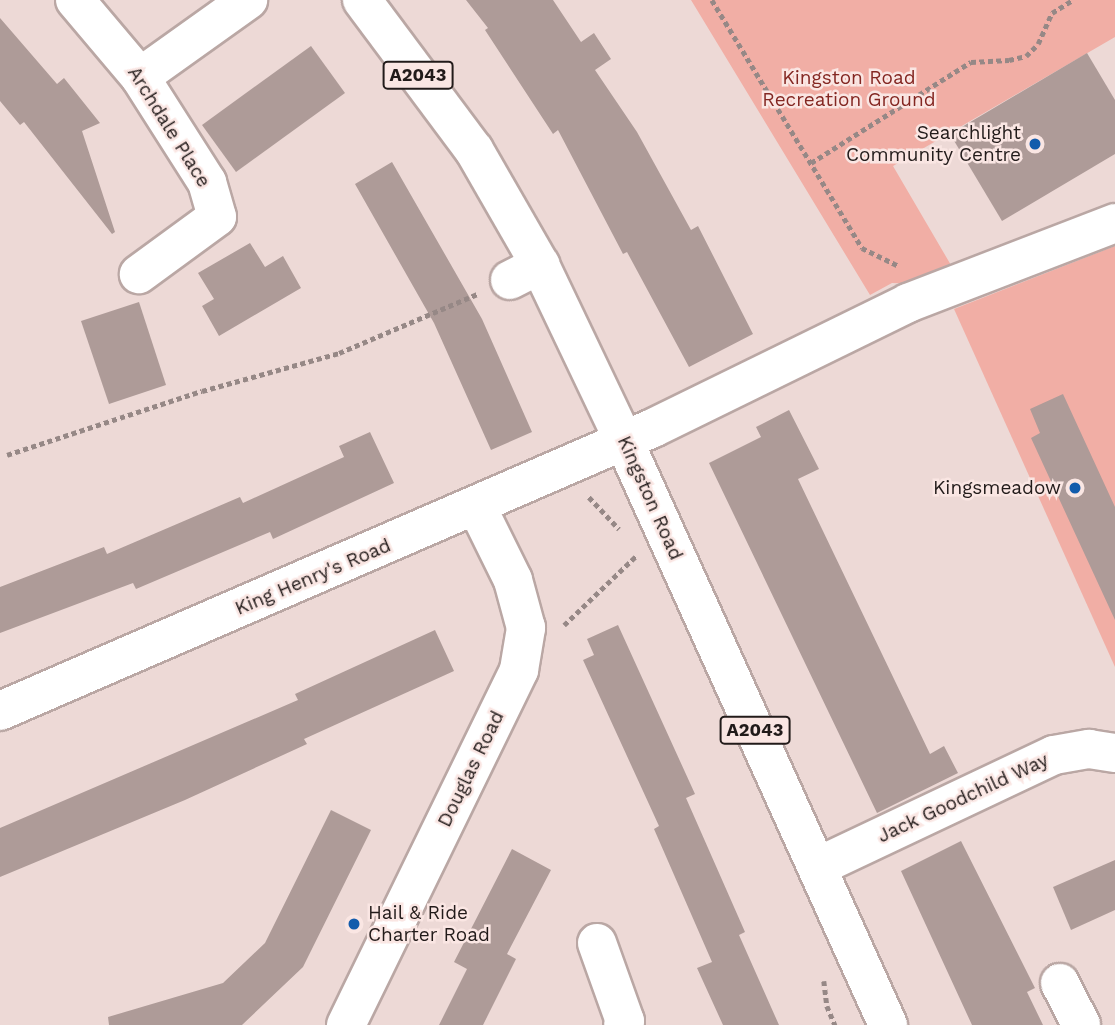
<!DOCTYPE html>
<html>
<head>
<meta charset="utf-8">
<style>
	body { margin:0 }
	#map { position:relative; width:1115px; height:1025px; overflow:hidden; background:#edd9d6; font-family:"Work Sans",sans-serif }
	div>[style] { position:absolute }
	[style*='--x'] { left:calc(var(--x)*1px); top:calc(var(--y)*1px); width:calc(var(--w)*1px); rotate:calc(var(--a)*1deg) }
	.green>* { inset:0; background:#f1aea5 }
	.building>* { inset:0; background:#ae9b98 }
	.path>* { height:4.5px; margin-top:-2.25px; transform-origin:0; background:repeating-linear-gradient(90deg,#968886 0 5px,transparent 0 8.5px) }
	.roads { filter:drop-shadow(2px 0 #baa7a4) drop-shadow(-2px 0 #baa7a4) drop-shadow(0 2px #baa7a4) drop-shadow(0 -2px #baa7a4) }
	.minor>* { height:38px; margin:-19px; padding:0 19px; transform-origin:19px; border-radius:19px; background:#fff }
	.major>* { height:38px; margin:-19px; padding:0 19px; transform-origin:19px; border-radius:19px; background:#fff }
	.dots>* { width:19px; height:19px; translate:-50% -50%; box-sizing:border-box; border:4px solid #fae6e3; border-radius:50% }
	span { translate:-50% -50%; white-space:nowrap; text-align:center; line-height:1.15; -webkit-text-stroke:5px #fae6e3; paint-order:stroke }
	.shield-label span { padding:2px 5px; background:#fae6e3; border:2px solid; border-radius:5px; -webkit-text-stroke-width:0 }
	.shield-label { font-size:18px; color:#221b1a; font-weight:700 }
	.park-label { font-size:19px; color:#842722 }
	.street-label { font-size:19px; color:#221b1a }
	.poi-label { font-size:19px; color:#221b1a }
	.right { translate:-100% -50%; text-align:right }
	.left { translate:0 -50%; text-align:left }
</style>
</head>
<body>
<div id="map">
	<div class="green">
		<div style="clip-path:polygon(691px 0,1115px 0,1115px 37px,893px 166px,955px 272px,920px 284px,892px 283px,870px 295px)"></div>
		<div style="clip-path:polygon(1115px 246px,1115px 667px,954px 309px)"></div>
	</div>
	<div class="building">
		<div style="clip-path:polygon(466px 0,553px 0,581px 42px,594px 33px,611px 59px,595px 70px,637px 132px,691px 230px,698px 226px,753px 334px,689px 367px,627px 252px,623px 254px,558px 130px,553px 134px,485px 30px,488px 28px)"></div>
		<div style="clip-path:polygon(0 18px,57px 84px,64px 78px,100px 123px,82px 131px,115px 232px,112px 234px,24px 122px,20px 125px,0 101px)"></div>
		<div style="clip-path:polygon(311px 46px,345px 93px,236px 172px,202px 125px)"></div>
		<div style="clip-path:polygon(1087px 53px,1115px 100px,1115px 154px,1002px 221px,950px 134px)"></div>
		<div style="clip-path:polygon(392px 162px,482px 319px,532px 432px,491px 450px,434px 323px,355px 184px)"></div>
		<div style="clip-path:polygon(250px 243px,265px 267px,283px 256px,301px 288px,219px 336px,202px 306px,214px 299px,198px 273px)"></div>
		<div style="clip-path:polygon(139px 302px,166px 385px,109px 404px,81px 321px)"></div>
		<div style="clip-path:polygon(1063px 394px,1115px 507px,1115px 620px,1031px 438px,1040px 433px,1030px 409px)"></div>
		<div style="clip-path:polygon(789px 410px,819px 469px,798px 479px,930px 754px,944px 746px,958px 773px,877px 813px,709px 463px,761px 437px,756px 427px)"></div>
		<div style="clip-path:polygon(370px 432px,394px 483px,273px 539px,270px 532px,136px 589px,133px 583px,0 633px,0 587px,104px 547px,107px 554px,240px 497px,243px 503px,344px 457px,339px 446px)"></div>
		<div style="clip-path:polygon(618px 625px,695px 794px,686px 798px,745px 932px,739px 935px,779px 1025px,723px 1025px,697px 968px,712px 962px,654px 829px,659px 826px,583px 660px,594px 655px,587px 639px)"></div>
		<div style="clip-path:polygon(435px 630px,454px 671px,304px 739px,307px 744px,185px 800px,0 877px,0 828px,298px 700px,295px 694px)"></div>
		<div style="clip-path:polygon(331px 810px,371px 830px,303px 967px,242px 1025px,109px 1025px,108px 1017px,223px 983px,265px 943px)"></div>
		<div style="clip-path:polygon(961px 841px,1035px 988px,1027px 992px,1043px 1025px,972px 1025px,901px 871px)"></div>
		<div style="clip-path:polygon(512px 849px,551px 870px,507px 954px,516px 959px,483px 1025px,439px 1025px,467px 969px,454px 962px)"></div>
		<div style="clip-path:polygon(1115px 860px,1115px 910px,1071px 930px,1053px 887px)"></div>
	</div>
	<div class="path">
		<div style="--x:712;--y:0;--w:290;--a:58.8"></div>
		<div style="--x:862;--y:248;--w:41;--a:25.9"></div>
		<div style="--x:811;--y:163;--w:189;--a:-32.3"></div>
		<div style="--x:971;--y:62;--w:38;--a:-3"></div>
		<div style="--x:1009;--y:60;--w:17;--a:-13"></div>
		<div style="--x:1026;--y:56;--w:17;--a:-45"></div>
		<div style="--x:1038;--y:44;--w:34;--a:-66"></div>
		<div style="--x:1052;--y:13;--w:25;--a:-32"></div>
		<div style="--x:7;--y:455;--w:205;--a:-18.2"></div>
		<div style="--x:202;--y:391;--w:142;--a:-15.5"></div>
		<div style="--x:339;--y:353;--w:150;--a:-23.1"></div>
		<div style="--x:589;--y:497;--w:44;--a:46.8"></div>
		<div style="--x:564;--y:625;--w:100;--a:-43.8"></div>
		<div style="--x:824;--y:981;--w:25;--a:83"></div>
		<div style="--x:827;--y:1006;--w:21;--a:67"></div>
	</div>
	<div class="roads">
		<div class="minor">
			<div style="--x:75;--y:0;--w:101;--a:49.8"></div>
			<div style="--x:140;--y:77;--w:125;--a:57.5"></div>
			<div style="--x:207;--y:182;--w:36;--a:74"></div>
			<div style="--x:217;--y:217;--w:97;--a:143.8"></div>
			<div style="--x:140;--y:77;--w:133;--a:-35.5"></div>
			<div style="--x:510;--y:280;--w:34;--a:-27"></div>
			<div style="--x:0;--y:711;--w:712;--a:-23.43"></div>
			<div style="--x:653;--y:428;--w:284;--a:-26.1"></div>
			<div style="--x:908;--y:303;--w:222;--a:-21.1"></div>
			<div style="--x:817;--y:867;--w:262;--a:-25.3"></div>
			<div style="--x:1054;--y:755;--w:36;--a:-10"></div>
			<div style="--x:1089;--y:749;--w:26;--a:9"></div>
			<div style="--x:597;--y:943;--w:83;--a:70.3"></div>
			<div style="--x:625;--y:1021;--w:4;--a:117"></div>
			<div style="--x:1060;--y:983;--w:47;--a:63.4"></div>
			<div style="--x:346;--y:1025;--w:395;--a:-64"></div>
			<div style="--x:519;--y:670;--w:43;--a:-80.5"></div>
			<div style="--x:526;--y:628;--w:50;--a:-105.2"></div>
			<div style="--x:513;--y:580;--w:81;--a:-116.3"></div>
		</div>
		<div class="major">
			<div style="--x:362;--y:0;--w:187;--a:53.3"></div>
			<div style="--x:474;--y:150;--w:133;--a:60.1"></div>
			<div style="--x:540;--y:265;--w:195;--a:64.5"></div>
			<div style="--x:624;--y:441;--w:641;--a:65.67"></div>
		</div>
	</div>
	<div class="dots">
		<div style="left:1035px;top:144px;background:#135cac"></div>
		<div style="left:1075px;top:488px;background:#135cac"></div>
		<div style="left:354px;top:924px;background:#135cac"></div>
	</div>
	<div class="shield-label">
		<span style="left:418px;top:75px">A2043</span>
		<span style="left:755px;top:730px">A2043</span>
	</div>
	<div class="park-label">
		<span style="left:849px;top:89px">Kingston Road<br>Recreation Ground</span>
	</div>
	<div class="street-label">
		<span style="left:169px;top:127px;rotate:58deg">Archdale Place</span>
		<span style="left:650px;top:498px;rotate:66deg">Kingston Road</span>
		<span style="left:313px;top:577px;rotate:-23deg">King Henry's Road</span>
		<span style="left:471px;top:769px;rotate:-64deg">Douglas Road</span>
		<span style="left:963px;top:798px;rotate:-25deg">Jack Goodchild Way</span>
	</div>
	<div class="poi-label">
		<span class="right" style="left:1021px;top:144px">Searchlight<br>Community Centre</span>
		<span class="right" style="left:1061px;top:488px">Kingsmeadow</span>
		<span class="left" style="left:368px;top:924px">Hail &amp; Ride<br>Charter Road</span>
	</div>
</div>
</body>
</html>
